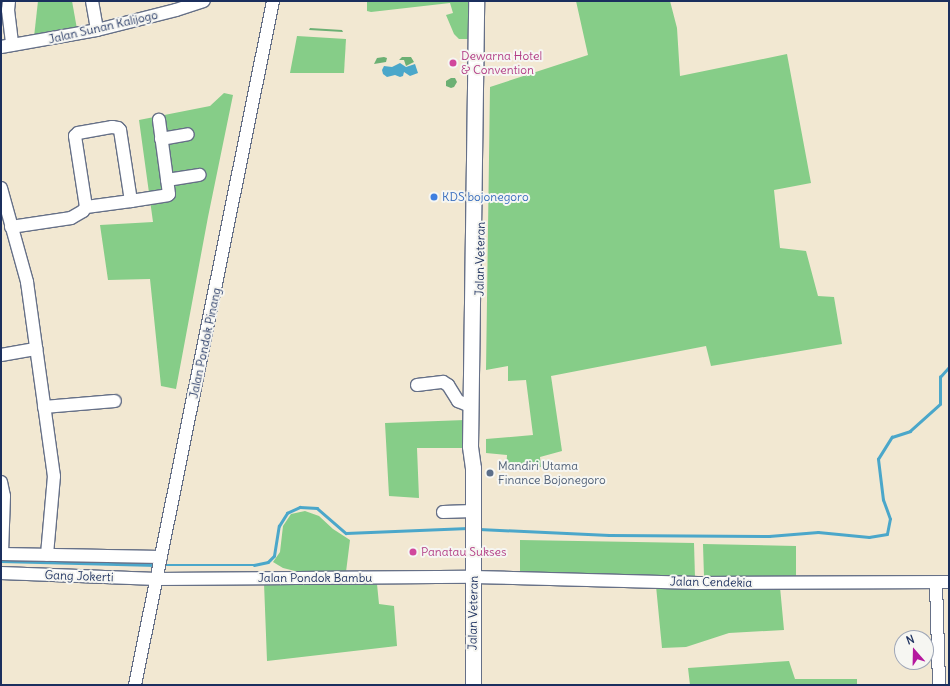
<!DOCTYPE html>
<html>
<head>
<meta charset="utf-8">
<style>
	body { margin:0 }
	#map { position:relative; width:950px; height:686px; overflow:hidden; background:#f2e8d2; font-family:Delius,sans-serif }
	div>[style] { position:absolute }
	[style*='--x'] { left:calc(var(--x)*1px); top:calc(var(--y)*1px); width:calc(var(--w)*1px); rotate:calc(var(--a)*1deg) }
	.green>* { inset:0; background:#86cd88 }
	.forest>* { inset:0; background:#6cb074 }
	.water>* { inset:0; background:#4ba7ca }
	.stream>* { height:2.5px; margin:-1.25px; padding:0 1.25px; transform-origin:1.25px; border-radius:1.25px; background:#4ba7ca }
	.roads { filter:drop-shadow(1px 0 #667087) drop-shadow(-1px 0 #667087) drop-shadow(0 1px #667087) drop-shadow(0 -1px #667087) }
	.minor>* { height:12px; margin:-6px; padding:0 6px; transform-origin:6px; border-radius:6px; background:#fff }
	.major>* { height:15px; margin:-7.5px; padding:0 7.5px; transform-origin:7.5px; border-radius:7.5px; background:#fff }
	.dots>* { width:11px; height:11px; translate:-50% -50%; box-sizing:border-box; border:2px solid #f6f6f2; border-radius:50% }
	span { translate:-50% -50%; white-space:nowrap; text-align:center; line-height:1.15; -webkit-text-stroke:4px #f6f6f2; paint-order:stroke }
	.street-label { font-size:12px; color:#1b2f5e }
	.hotel-label { font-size:12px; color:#b23c85 }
	.left { translate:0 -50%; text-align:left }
	.shop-label { font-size:12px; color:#366cbe }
	.service-label { font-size:12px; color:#4e5e75 }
	.frame { position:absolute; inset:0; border:2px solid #1b2f5e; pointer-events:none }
	.north { position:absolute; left:894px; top:630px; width:40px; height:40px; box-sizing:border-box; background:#f6f6f2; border:1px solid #9ea6b7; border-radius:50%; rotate:340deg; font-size:11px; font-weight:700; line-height:16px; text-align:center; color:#1b2f5e }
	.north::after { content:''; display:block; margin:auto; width:14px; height:18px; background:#b5179e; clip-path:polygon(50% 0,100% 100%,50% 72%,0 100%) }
</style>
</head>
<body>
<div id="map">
	<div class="green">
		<div style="clip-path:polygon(38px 1px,72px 1px,77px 29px,34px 37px)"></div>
		<div style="clip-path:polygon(367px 1px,472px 1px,472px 39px,459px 39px,454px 34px,446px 15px,453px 13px,450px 3px,371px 12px,367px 11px)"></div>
		<div style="clip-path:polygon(576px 1px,670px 1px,677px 28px,680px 76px,787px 54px,811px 183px,774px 190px,780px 248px,806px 251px,818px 296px,834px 297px,842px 344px,711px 366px,706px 346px,551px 376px,562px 451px,540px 457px,541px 467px,506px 471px,507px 455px,486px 453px,486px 439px,533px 435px,526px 380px,508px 381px,508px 366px,486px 370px,490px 87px,588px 55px)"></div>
		<div style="clip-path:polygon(297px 36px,346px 39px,344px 73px,290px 73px)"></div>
		<div style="clip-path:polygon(224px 93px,233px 95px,208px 217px,176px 389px,161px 386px,150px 279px,108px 280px,100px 225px,153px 222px,139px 120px,210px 106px)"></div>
		<div style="clip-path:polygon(465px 420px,463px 448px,417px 448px,419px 498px,389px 496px,385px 423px)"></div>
		<div style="clip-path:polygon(305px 511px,319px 516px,333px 529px,350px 540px,346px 572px,295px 571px,283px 568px,273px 562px,280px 552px,283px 526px,291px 514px)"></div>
		<div style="clip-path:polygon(520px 540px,694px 543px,695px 578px,520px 573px)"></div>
		<div style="clip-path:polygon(703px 544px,796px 546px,796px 578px,704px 577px)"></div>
		<div style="clip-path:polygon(264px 583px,377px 584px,379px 604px,394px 606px,397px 646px,267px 661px)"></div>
		<div style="clip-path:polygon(656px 586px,780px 587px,784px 630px,729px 633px,686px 647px,662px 648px)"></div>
		<div style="clip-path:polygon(789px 661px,795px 679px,857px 679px,857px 685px,690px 685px,688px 668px)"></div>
	</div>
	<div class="forest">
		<div style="clip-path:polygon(310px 28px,342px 30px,343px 32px,309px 30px)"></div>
		<div style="clip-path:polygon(384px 57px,387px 58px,386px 62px,374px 64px,377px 58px)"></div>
		<div style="clip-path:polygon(402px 57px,411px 57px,414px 62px,406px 66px,404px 60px,399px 60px)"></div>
		<div style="clip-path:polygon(451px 78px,455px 78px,457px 82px,454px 87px,451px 88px,446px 86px,446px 81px)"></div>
	</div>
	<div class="water">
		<div style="clip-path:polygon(400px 63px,406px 67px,415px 64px,418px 73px,410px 76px,404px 72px,403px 76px,400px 77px,395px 75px,387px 77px,383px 74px,382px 70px,384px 66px,392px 67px)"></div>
	</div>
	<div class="stream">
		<div style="--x:479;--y:529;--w:130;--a:2.6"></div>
		<div style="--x:609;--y:535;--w:160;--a:0.4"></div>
		<div style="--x:769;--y:536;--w:49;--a:-4.7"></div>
		<div style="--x:818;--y:532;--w:51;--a:5.6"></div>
		<div style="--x:869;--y:537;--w:18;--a:-9"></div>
		<div style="--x:887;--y:534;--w:15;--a:-79"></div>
		<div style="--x:890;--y:519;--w:20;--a:-110"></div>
		<div style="--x:883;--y:500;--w:41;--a:-97"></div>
		<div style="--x:878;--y:459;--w:26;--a:-58"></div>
		<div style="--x:892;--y:437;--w:19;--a:-18"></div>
		<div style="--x:910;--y:431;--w:40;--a:-42"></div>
		<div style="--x:940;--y:404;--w:27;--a:-90"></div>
		<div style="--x:940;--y:377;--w:13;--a:-48"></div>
		<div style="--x:1;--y:561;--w:155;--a:1.5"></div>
		<div style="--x:163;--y:565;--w:91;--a:0"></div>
		<div style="--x:254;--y:565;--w:14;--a:-12"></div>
		<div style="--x:268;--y:562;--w:8;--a:-45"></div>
		<div style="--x:274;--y:556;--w:30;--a:-81"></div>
		<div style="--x:279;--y:526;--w:15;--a:-58"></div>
		<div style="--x:287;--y:513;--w:14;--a:-25"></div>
		<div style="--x:300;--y:507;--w:17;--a:3"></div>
		<div style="--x:317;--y:508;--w:38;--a:41"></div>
		<div style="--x:346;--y:533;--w:122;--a:-2.3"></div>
	</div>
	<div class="roads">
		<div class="minor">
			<div style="--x:9;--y:1;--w:9;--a:96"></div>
			<div style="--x:8;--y:10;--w:35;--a:83"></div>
			<div style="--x:92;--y:1;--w:29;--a:80"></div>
			<div style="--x:1;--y:47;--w:97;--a:-10"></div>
			<div style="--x:97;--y:30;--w:81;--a:-14.2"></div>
			<div style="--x:176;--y:10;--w:29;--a:-18"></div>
			<div style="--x:161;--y:139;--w:27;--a:-10"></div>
			<div style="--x:167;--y:180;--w:33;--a:-9"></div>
			<div style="--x:1;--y:188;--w:98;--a:74.5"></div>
			<div style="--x:27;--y:282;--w:196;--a:82.1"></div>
			<div style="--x:54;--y:476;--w:79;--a:95.1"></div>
			<div style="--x:131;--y:201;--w:37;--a:-9"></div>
			<div style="--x:168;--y:195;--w:1;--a:-45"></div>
			<div style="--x:169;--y:194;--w:75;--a:-97.7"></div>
			<div style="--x:11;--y:227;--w:61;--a:-8.5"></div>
			<div style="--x:71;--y:218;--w:14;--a:-30"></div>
			<div style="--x:83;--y:211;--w:5;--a:-53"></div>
			<div style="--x:86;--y:207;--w:72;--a:-98.8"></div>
			<div style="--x:75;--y:136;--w:4;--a:-45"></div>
			<div style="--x:78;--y:133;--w:35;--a:-10"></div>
			<div style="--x:112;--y:127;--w:6;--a:9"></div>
			<div style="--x:118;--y:128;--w:3;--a:45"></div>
			<div style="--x:120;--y:130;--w:72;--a:81.2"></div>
			<div style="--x:131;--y:201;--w:45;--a:172.4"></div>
			<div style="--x:1;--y:355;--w:36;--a:-10"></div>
			<div style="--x:417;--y:385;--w:26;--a:-7"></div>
			<div style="--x:443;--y:382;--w:6;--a:31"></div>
			<div style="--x:448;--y:385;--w:19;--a:58"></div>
			<div style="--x:458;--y:401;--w:13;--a:23"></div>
			<div style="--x:44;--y:407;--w:71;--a:-4.8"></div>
			<div style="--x:1;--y:482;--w:14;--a:78"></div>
			<div style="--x:4;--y:496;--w:58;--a:92"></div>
			<div style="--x:443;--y:512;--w:30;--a:-2"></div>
			<div style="--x:1;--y:554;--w:160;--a:1.1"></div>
			<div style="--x:1;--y:573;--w:156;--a:2.2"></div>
			<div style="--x:157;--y:579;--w:316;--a:-0.4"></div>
			<div style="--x:473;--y:577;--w:225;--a:1.5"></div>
			<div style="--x:698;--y:583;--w:251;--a:-0.2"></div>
			<div style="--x:936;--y:583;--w:102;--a:88.3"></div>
			<div style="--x:135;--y:685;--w:698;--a:-78.59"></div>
		</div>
		<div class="major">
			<div style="--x:473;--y:685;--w:217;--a:-90"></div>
			<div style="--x:473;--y:468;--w:22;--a:-98"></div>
			<div style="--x:470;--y:446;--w:445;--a:-89.2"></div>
		</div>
	</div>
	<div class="dots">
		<div style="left:453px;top:63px;background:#d1479c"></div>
		<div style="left:434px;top:197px;background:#3f7fe0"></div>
		<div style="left:490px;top:473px;background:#5c6f8a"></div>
		<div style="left:413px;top:552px;background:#d1479c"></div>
	</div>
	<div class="street-label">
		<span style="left:103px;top:27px;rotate:-13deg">Jalan Sunan Kalijogo</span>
		<span style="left:480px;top:259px;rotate:-89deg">Jalan Veteran</span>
		<span style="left:205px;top:343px;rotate:-78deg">Jalan Pondok Pinang</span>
		<span style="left:79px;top:576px;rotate:2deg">Gang Jokerti</span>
		<span style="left:315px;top:578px">Jalan Pondok Bambu</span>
		<span style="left:711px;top:582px;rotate:1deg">Jalan Cendekia</span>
		<span style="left:473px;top:613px;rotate:-89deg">Jalan Veteran</span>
	</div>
	<div class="hotel-label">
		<span class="left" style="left:461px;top:63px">Dewarna Hotel<br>&amp; Convention</span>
		<span class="left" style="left:421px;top:552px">Panatau Sukses</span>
	</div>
	<div class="shop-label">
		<span class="left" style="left:442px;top:197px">KDS bojonegoro</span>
	</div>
	<div class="service-label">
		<span class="left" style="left:498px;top:473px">Mandiri Utama<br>Finance Bojonegoro</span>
	</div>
	<div class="frame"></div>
	<div class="north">N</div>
</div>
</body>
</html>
